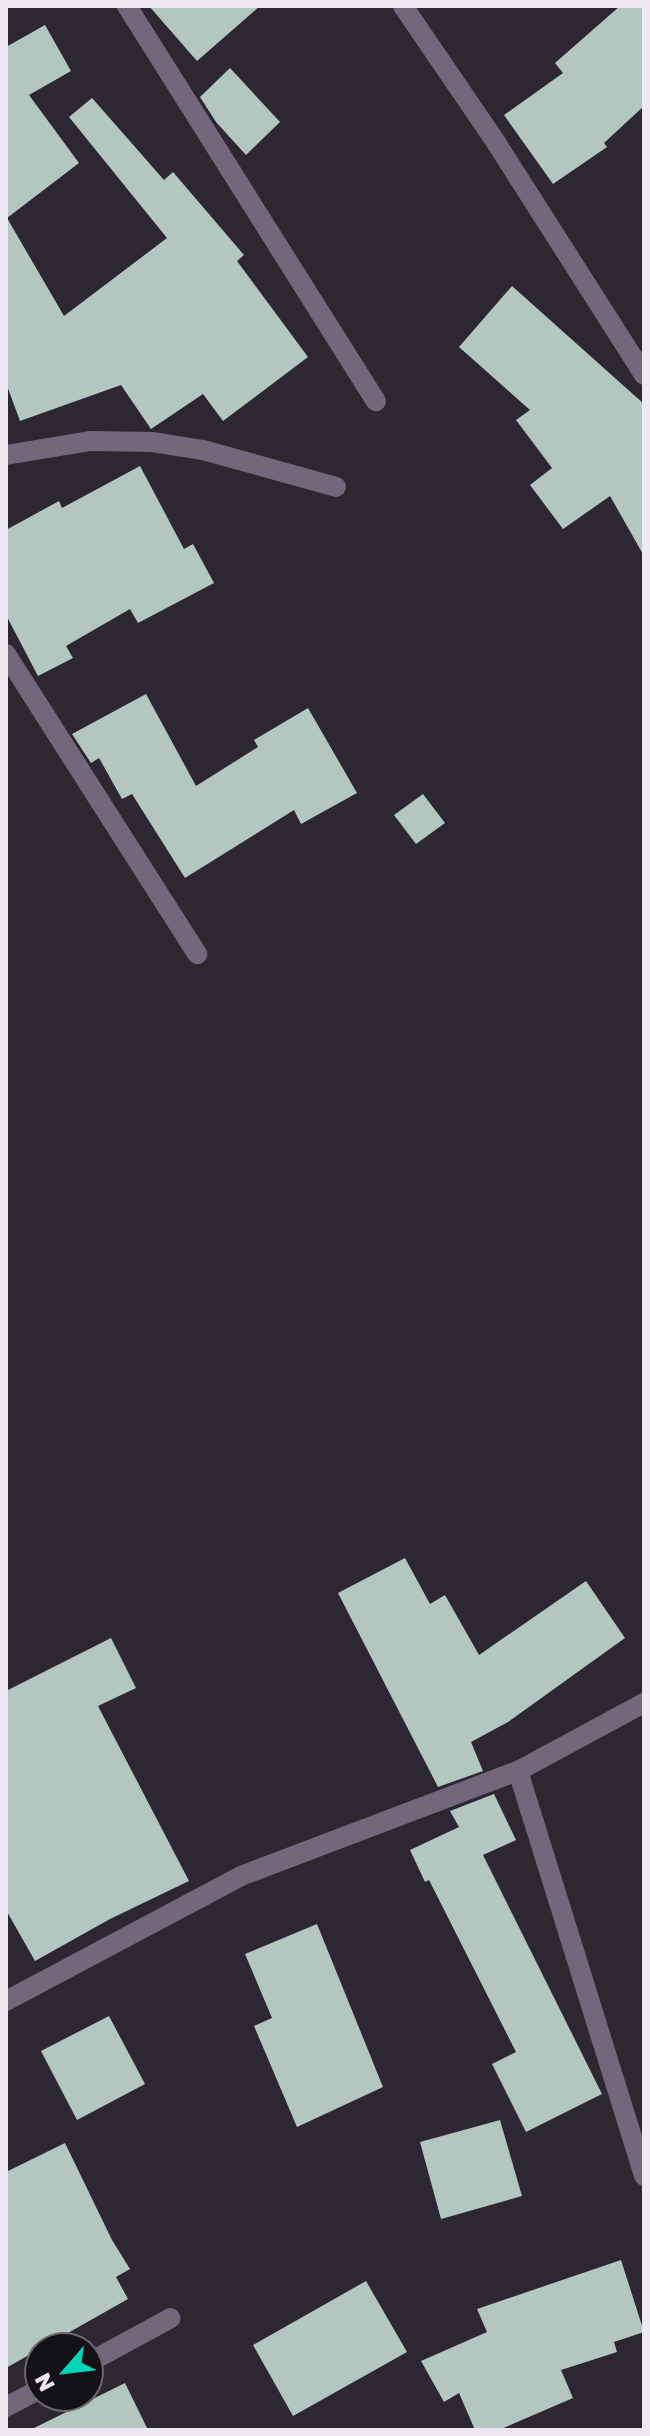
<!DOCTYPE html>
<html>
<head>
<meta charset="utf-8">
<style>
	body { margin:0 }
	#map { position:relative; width:650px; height:2436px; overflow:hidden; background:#2d2732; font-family:"Golos Text",sans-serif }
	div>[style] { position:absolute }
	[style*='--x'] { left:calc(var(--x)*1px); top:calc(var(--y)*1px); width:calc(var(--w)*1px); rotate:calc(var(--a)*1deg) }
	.building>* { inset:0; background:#b3c6c0 }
	.street>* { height:20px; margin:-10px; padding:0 10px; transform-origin:10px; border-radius:10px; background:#72677b }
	span { translate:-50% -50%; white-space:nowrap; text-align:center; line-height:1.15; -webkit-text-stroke:8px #141116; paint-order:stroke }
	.frame { position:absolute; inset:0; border:8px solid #eee9f1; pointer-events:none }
	.north { position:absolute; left:24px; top:2332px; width:80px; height:80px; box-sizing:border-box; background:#141116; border:2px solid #6b676e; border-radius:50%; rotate:242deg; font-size:22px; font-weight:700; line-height:32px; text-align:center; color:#eee9f1 }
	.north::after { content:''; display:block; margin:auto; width:28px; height:36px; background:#00d5b7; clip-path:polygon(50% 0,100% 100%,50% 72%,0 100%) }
</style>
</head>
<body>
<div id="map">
	<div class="building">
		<div style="clip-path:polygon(149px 6px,260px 6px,197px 61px)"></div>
		<div style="clip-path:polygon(620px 6px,644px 6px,644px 106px,604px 143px,607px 147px,553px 184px,504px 115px,563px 73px,555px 63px)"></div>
		<div style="clip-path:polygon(45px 25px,71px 71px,29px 95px,79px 163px,7px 218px,64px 316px,167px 238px,69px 117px,92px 98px,164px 180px,173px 172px,244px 255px,237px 261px,308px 357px,223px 421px,203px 394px,151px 429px,121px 385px,20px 421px,6px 383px,6px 47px)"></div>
		<div style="clip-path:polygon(230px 68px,280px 122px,246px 155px,216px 122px,200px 97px)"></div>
		<div style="clip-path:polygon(512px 286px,644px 404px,644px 556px,610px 496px,563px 529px,530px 485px,552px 468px,516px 420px,530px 410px,459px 347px)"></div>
		<div style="clip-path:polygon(140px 466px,184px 549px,193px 544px,214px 583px,138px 623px,130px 609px,66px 646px,73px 658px,38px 676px,6px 615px,6px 530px,59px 501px,62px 508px)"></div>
		<div style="clip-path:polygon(146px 694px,196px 786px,258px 747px,254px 740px,308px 708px,357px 793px,301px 824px,294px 810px,185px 878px,132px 794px,122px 799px,99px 758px,91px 763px,72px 734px)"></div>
		<div style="clip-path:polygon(423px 794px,445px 823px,416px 844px,394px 815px)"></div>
		<div style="clip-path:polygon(405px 1558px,430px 1604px,445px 1595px,479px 1655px,586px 1581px,625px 1638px,508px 1722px,471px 1742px,483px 1771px,438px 1787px,338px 1593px)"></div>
		<div style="clip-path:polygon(111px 1638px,136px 1688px,98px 1706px,189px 1881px,110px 1919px,35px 1961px,6px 1910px,6px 1691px)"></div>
		<div style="clip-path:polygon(494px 1794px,516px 1840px,483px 1855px,602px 2094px,526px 2132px,492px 2064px,516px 2052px,429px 1880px,425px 1882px,410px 1850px,459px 1827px,450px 1811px)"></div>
		<div style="clip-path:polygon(317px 1924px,383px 2087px,297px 2127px,254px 2026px,272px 2018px,245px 1954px)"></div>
		<div style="clip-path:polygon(109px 2016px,145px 2084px,77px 2120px,41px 2051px)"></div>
		<div style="clip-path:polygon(500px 2120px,522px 2196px,441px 2219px,420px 2142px)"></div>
		<div style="clip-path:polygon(65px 2143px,112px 2240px,130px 2269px,116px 2277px,128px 2299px,6px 2368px,6px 2172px)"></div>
		<div style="clip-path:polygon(621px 2260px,644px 2332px,614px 2342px,617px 2352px,561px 2370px,573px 2398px,499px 2430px,475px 2430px,459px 2393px,444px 2402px,421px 2361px,487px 2332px,477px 2309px)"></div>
		<div style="clip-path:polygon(366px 2281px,407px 2352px,293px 2416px,253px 2345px)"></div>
		<div style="clip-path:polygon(125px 2383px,148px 2430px,30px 2430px)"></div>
	</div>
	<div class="street">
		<div style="--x:127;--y:6;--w:467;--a:57.8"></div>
		<div style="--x:403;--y:6;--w:167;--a:55.7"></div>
		<div style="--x:497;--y:144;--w:274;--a:57.5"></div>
		<div style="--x:6;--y:455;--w:86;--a:-9.4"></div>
		<div style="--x:91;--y:441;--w:61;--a:0.9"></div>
		<div style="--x:152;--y:442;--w:52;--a:8.9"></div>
		<div style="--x:203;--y:450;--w:138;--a:15.5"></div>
		<div style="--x:6;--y:654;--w:356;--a:57.5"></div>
		<div style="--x:518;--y:1771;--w:424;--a:72.7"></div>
		<div style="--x:6;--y:2001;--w:266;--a:-28"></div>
		<div style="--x:241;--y:1876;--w:296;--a:-20.8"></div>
		<div style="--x:518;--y:1771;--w:143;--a:-28.4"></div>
		<div style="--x:88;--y:2363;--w:94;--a:-28.5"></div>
		<div style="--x:6;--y:2407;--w:38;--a:-28"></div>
	</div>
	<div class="frame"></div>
	<div class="north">N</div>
</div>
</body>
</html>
